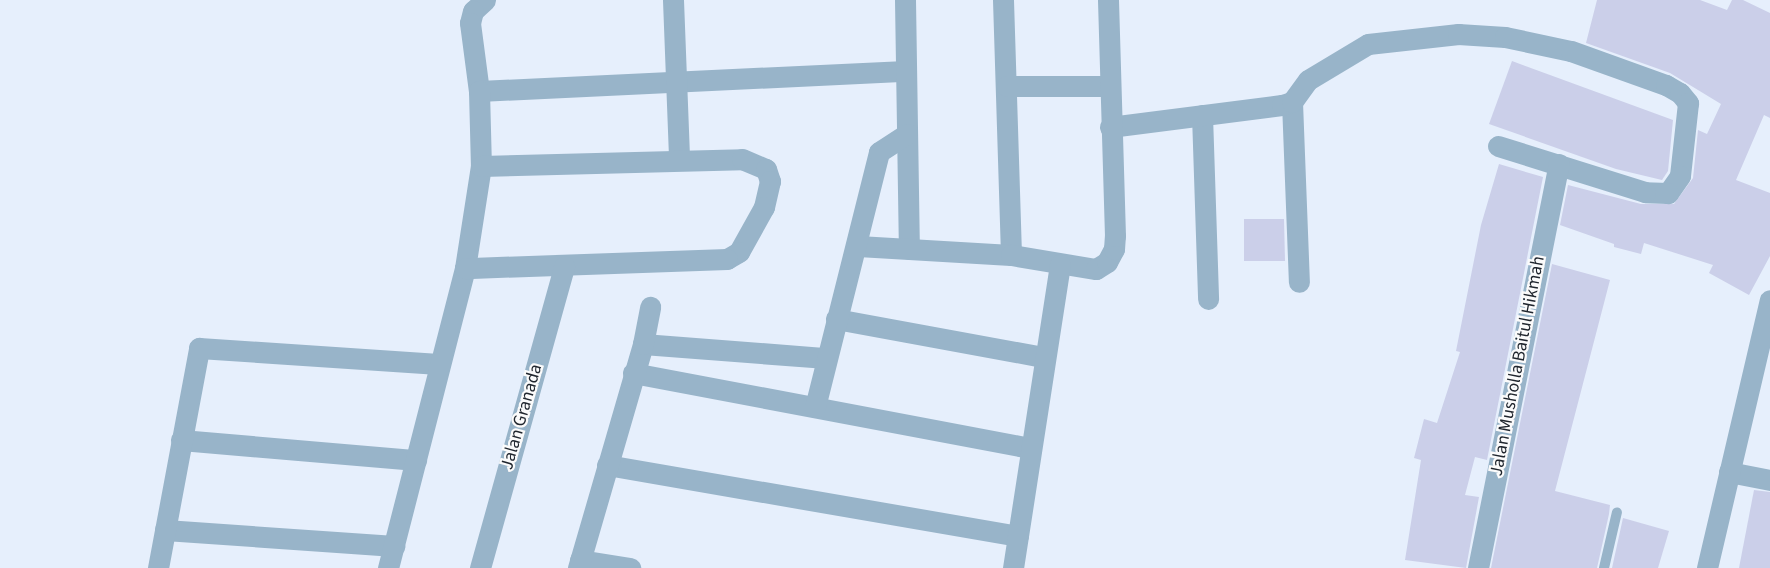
<!DOCTYPE html>
<html>
<head>
<meta charset="utf-8">
<style>
	body { margin:0 }
	#map { position:relative; width:1770px; height:568px; overflow:hidden; background:#e6effc; font-family:"Source Sans 3",sans-serif }
	div>[style] { position:absolute }
	[style*='--x'] { left:calc(var(--x)*1px); top:calc(var(--y)*1px); width:calc(var(--w)*1px); rotate:calc(var(--a)*1deg) }
	.building>* { inset:0; background:#cbcfe9 }
	.lane>* { height:10px; margin:-5px; padding:0 5px; transform-origin:5px; border-radius:5px; background:#98b4c9 }
	.street>* { height:21px; margin:-10.5px; padding:0 10.5px; transform-origin:10.5px; border-radius:10.5px; background:#98b4c9 }
	span { translate:-50% -50%; white-space:nowrap; text-align:center; line-height:1.15; -webkit-text-stroke:4.5px #fbfbfb; paint-order:stroke }
	.street-label { font-size:18px; color:#20262e }
</style>
</head>
<body>
<div id="map">
	<div class="building">
		<div style="clip-path:polygon(1597px 0,1700px 0,1727px 10px,1732px 0,1743px 0,1770px 13px,1770px 118px,1764px 115px,1736px 180px,1770px 193px,1770px 256px,1749px 295px,1709px 273px,1713px 265px,1644px 243px,1641px 254px,1614px 247px,1614px 244px,1560px 225px,1568px 185px,1641px 204px,1674px 204px,1693px 178px,1698px 130px,1707px 134px,1721px 104px,1670px 73px,1586px 43px)"></div>
		<div style="clip-path:polygon(1512px 61px,1673px 120px,1668px 171px,1662px 180px,1616px 169px,1489px 124px)"></div>
		<div style="clip-path:polygon(1499px 164px,1543px 177px,1487px 460px,1475px 457px,1465px 495px,1479px 497px,1466px 568px,1405px 560px,1421px 460px,1414px 458px,1424px 419px,1437px 423px,1460px 352px,1456px 351px,1481px 225px)"></div>
		<div style="clip-path:polygon(1244px 219px,1284px 219px,1285px 261px,1244px 261px)"></div>
		<div style="clip-path:polygon(1552px 264px,1610px 280px,1555px 491px,1610px 505px,1609px 514px,1597px 568px,1491px 568px)"></div>
		<div style="clip-path:polygon(1754px 490px,1770px 492px,1770px 568px,1739px 568px)"></div>
		<div style="clip-path:polygon(1623px 518px,1669px 531px,1658px 568px,1612px 568px)"></div>
	</div>
	<div class="lane">
		<div style="--x:1604;--y:568;--w:57;--a:-76.9"></div>
	</div>
	<div class="street">
		<div style="--x:485;--y:0;--w:16;--a:137"></div>
		<div style="--x:473;--y:11;--w:12;--a:104"></div>
		<div style="--x:470;--y:23;--w:69;--a:82.5"></div>
		<div style="--x:479;--y:91;--w:427;--a:-2.7"></div>
		<div style="--x:673;--y:0;--w:159;--a:87.8"></div>
		<div style="--x:905;--y:0;--w:249;--a:89.1"></div>
		<div style="--x:1003;--y:0;--w:255;--a:88.2"></div>
		<div style="--x:1007;--y:86;--w:102;--a:0"></div>
		<div style="--x:479;--y:91;--w:75;--a:88.5"></div>
		<div style="--x:1292;--y:102;--w:180;--a:87.8"></div>
		<div style="--x:1202;--y:115;--w:184;--a:88.1"></div>
		<div style="--x:1110;--y:127;--w:173;--a:-7.3"></div>
		<div style="--x:1282;--y:105;--w:10;--a:-17"></div>
		<div style="--x:1292;--y:102;--w:27;--a:-54"></div>
		<div style="--x:1308;--y:80;--w:70;--a:-31"></div>
		<div style="--x:1368;--y:44;--w:91;--a:-6.3"></div>
		<div style="--x:1458;--y:34;--w:47;--a:3.7"></div>
		<div style="--x:1505;--y:37;--w:67;--a:12"></div>
		<div style="--x:1571;--y:51;--w:101;--a:19.7"></div>
		<div style="--x:1666;--y:85;--w:16;--a:30"></div>
		<div style="--x:1680;--y:93;--w:13;--a:51"></div>
		<div style="--x:1688;--y:103;--w:73;--a:96.3"></div>
		<div style="--x:1680;--y:176;--w:21;--a:125"></div>
		<div style="--x:1668;--y:193;--w:23;--a:-178"></div>
		<div style="--x:1645;--y:192;--w:154;--a:-162.6"></div>
		<div style="--x:858;--y:246;--w:153;--a:3.4"></div>
		<div style="--x:1011;--y:255;--w:86;--a:9.4"></div>
		<div style="--x:1096;--y:269;--w:13;--a:-32"></div>
		<div style="--x:1107;--y:262;--w:15;--a:-62"></div>
		<div style="--x:1114;--y:249;--w:13;--a:-86"></div>
		<div style="--x:1115;--y:236;--w:236;--a:-91.7"></div>
		<div style="--x:836;--y:319;--w:211;--a:10.4"></div>
		<div style="--x:643;--y:344;--w:184;--a:4.4"></div>
		<div style="--x:633;--y:373;--w:405;--a:10.7"></div>
		<div style="--x:815;--y:407;--w:263;--a:-75.9"></div>
		<div style="--x:879;--y:152;--w:33;--a:-33"></div>
		<div style="--x:181;--y:440;--w:236;--a:4.9"></div>
		<div style="--x:607;--y:465;--w:417;--a:9.8"></div>
		<div style="--x:1729;--y:472;--w:42;--a:11"></div>
		<div style="--x:165;--y:530;--w:230;--a:4"></div>
		<div style="--x:580;--y:560;--w:51;--a:9.1"></div>
		<div style="--x:158;--y:568;--w:224;--a:-79.4"></div>
		<div style="--x:199;--y:348;--w:240;--a:3.8"></div>
		<div style="--x:388;--y:568;--w:310;--a:-75.6"></div>
		<div style="--x:465;--y:268;--w:103;--a:-81.1"></div>
		<div style="--x:481;--y:166;--w:261;--a:-1.5"></div>
		<div style="--x:742;--y:159;--w:26;--a:23"></div>
		<div style="--x:766;--y:169;--w:13;--a:72"></div>
		<div style="--x:770;--y:181;--w:27;--a:103"></div>
		<div style="--x:764;--y:207;--w:51;--a:119.1"></div>
		<div style="--x:739;--y:252;--w:14;--a:150"></div>
		<div style="--x:727;--y:259;--w:262;--a:178"></div>
		<div style="--x:480;--y:568;--w:313;--a:-74.4"></div>
		<div style="--x:578;--y:568;--w:233;--a:-73.8"></div>
		<div style="--x:643;--y:344;--w:38;--a:-79"></div>
		<div style="--x:1013;--y:568;--w:307;--a:-81.2"></div>
		<div style="--x:1478;--y:568;--w:412;--a:-78.7"></div>
		<div style="--x:1707;--y:568;--w:275;--a:-76.8"></div>
	</div>
	<div class="street-label">
		<span style="left:1518px;top:366px;rotate:-79deg">Jalan Musholla Baitul Hikmah</span>
		<span style="left:522px;top:417px;rotate:-74deg">Jalan Granada</span>
	</div>
</div>
</body>
</html>
